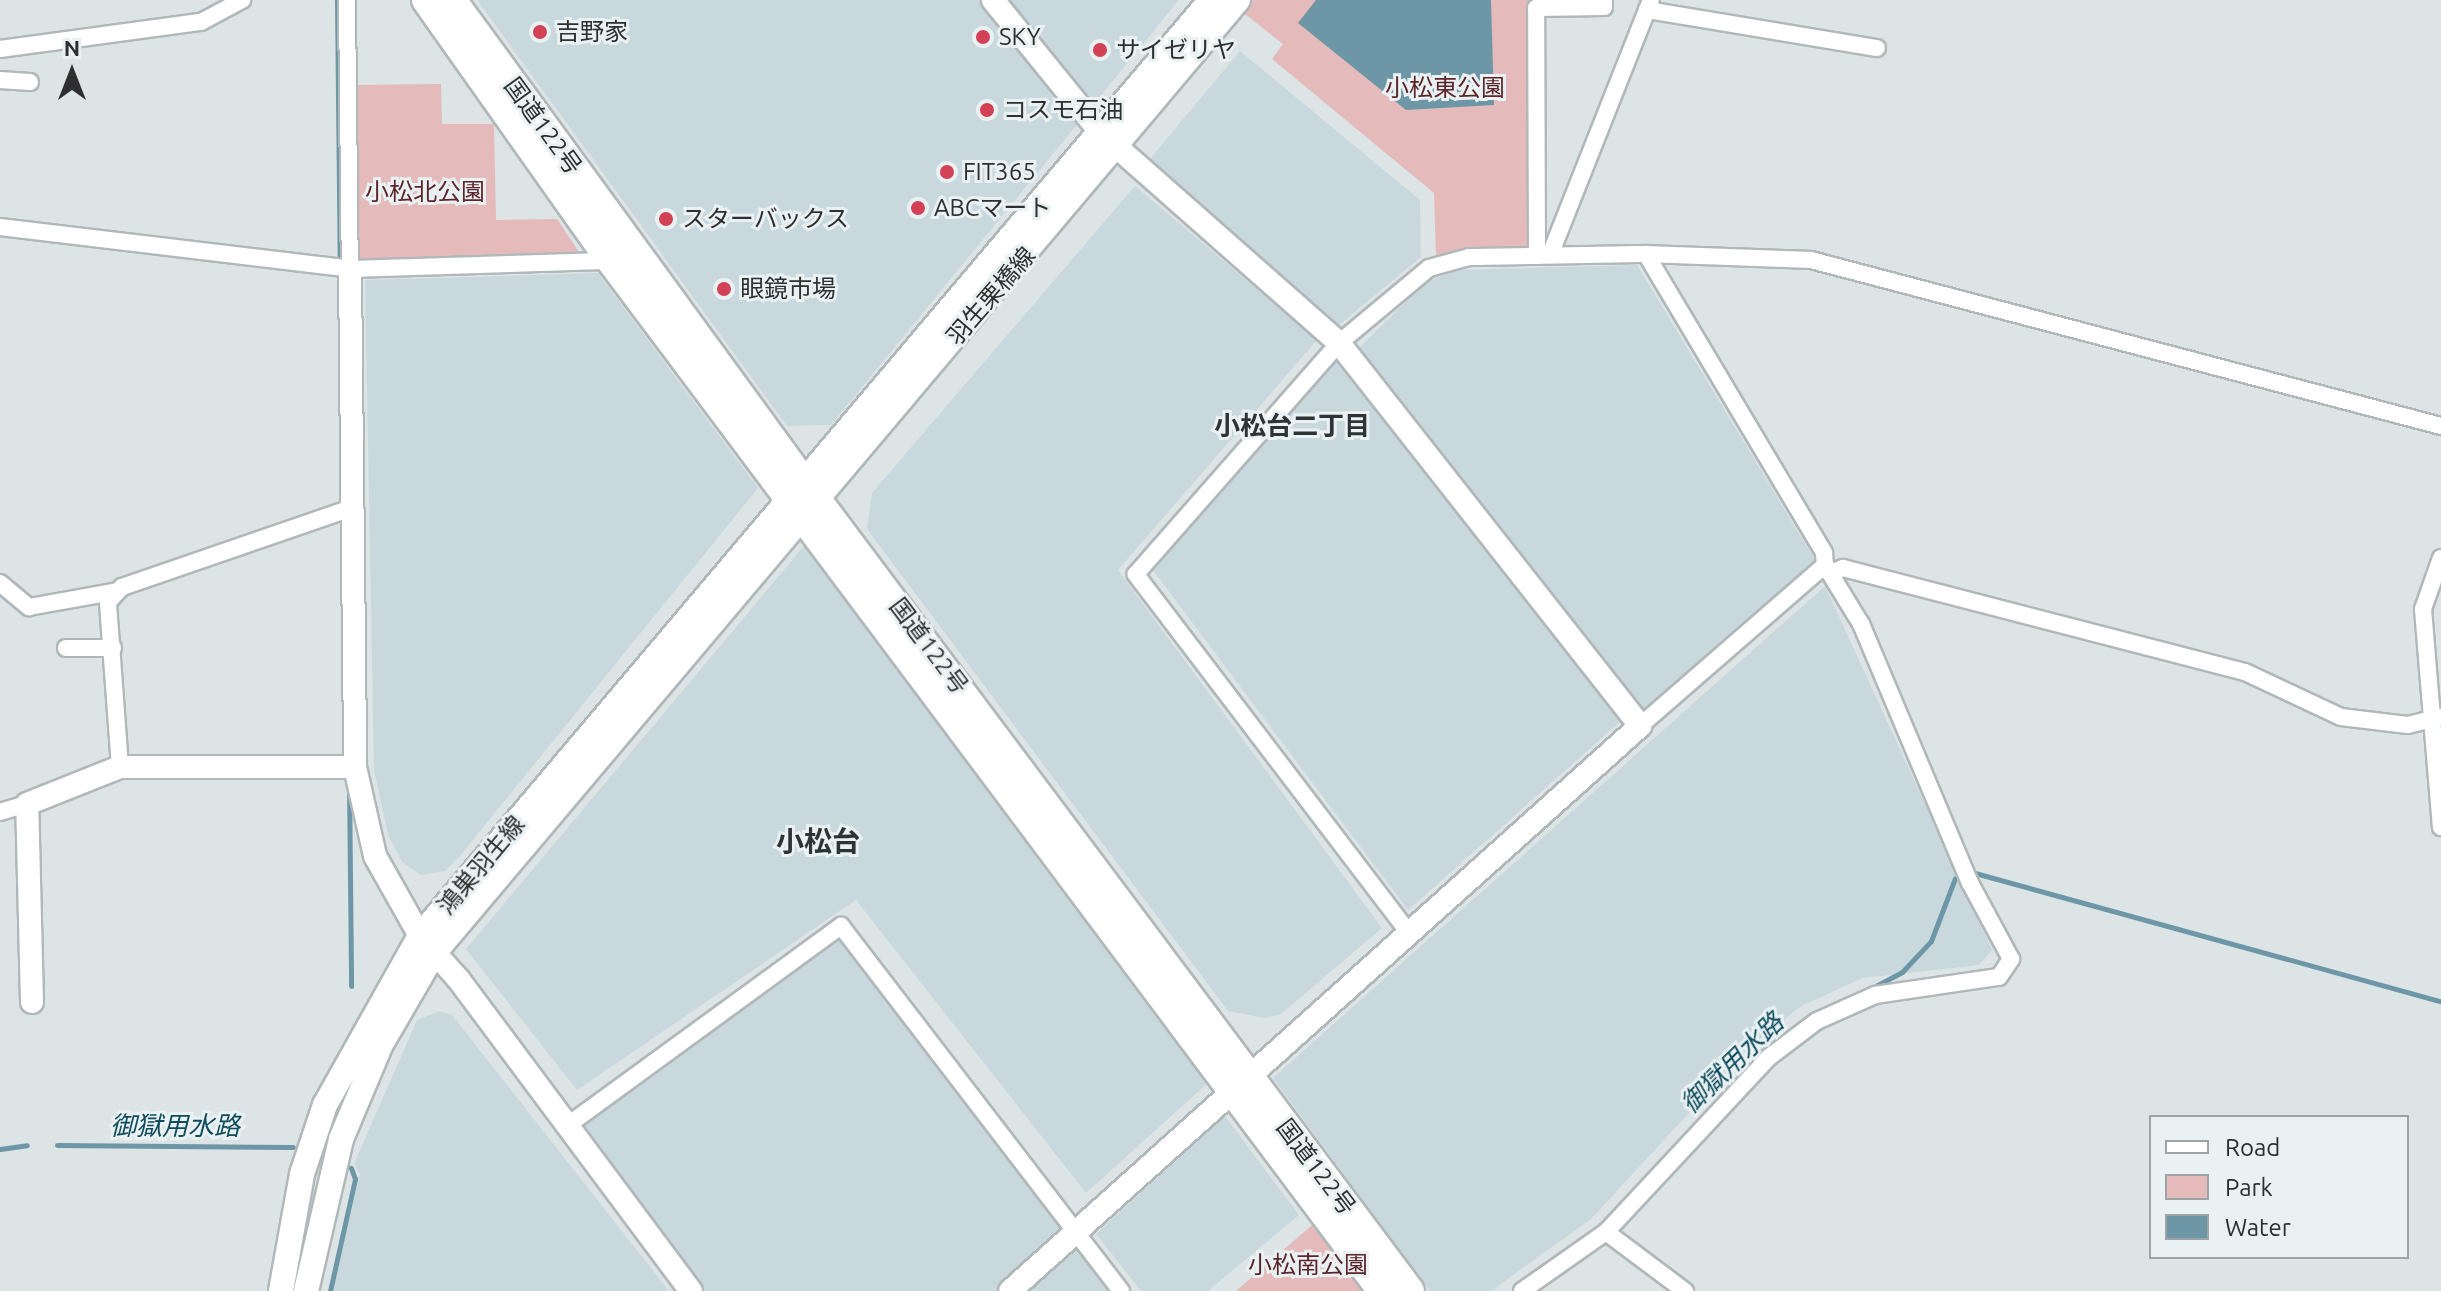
<!DOCTYPE html>
<html>
<head>
<meta charset="utf-8">
<style>
	body { margin:0 }
	#map { position:relative; width:2441px; height:1291px; overflow:hidden; background:#dde4e6; font-family:Ubuntu,"Noto Sans JP",sans-serif }
	div>[style] { position:absolute }
	[style*='--x'] { left:calc(var(--x)*1px); top:calc(var(--y)*1px); width:calc(var(--w)*1px); rotate:calc(var(--a)*1deg) }
	.built>* { inset:0; background:#c9d8dd }
	.green>* { inset:0; background:#e4babb }
	.water>* { inset:0; background:#6d97a6 }
	.stream>* { height:5px; margin:-2.5px; padding:0 2.5px; transform-origin:2.5px; border-radius:2.5px; background:#6d97a6 }
	.roads { filter:drop-shadow(2px 0 #b1b8ba) drop-shadow(-2px 0 #b1b8ba) drop-shadow(0 2px #b1b8ba) drop-shadow(0 -2px #b1b8ba) }
	.street>* { height:16px; margin:-8px; padding:0 8px; transform-origin:8px; border-radius:8px; background:#fff }
	.secondary>* { height:22px; margin:-11px; padding:0 11px; transform-origin:11px; border-radius:11px; background:#fff }
	.primary>* { height:24px; margin:-12px; padding:0 12px; transform-origin:12px; border-radius:12px; background:#fff }
	.highway>* { height:28px; margin:-14px; padding:0 14px; transform-origin:14px; border-radius:14px; background:#fff }
	.dots>* { width:22px; height:22px; translate:-50% -50%; box-sizing:border-box; border:4px solid #eaf1f3; border-radius:50% }
	span { translate:-50% -50%; white-space:nowrap; text-align:center; line-height:1.15; -webkit-text-stroke:6px #eaf1f3; paint-order:stroke }
	.poi-label { font-size:24px; color:#2d2f30 }
	.left { translate:0 -50%; text-align:left }
	.park-label { font-size:24px; color:#5d252a }
	.street-label { font-size:24px; color:#2d2f30 }
	.neighbourhood-label { font-size:26px; color:#2e3436; font-weight:700 }
	.water-label { font-size:26px; color:#0f4c5d; font-style:italic }
	.quarter-label { font-size:28px; color:#2e3436; font-weight:700 }
	.legend { position:absolute; left:2149px; top:1115px; width:260px; height:144px; box-sizing:border-box; background:#eaf1f3; border:2px solid #9ea3a5; margin:0; padding:10px 14px; list-style:none; font-size:24px; color:#2d2f30 }
	.legend li { display:flex; align-items:center; gap:16px; height:40px }
	.legend b { width:40px; border:2px solid #9ea3a5 }
	.north { position:absolute; left:32px; top:32px; width:80px; height:80px; -webkit-text-stroke:6px #eaf1f3; paint-order:stroke; rotate:0deg; font-size:22px; font-weight:700; line-height:32px; text-align:center; color:#2d2f30 }
	.north::after { content:''; display:block; margin:auto; width:28px; height:36px; background:#2d2f30; clip-path:polygon(50% 0,100% 100%,50% 72%,0 100%) }
</style>
</head>
<body>
<div id="map">
	<div class="built">
		<div style="clip-path:polygon(477px 0,1179px 0,831px 425px,787px 426px)"></div>
		<div style="clip-path:polygon(1240px 51px,1420px 200px,1421px 257px,1339px 325px,1149px 160px)"></div>
		<div style="clip-path:polygon(1135px 186px,1317px 340px,1118px 570px,1382px 928px,1281px 1014px,1265px 1018px,1228px 1011px,867px 529px,872px 493px)"></div>
		<div style="clip-path:polygon(1637px 265px,1815px 560px,1640px 712px,1359px 348px,1424px 284px,1454px 270px)"></div>
		<div style="clip-path:polygon(598px 273px,758px 488px,460px 856px,445px 871px,421px 875px,402px 862px,388px 835px,374px 770px,365px 280px)"></div>
		<div style="clip-path:polygon(1338px 356px,1622px 720px,1408px 910px,1152px 569px)"></div>
		<div style="clip-path:polygon(804px 546px,1209px 1082px,1086px 1193px,856px 900px,577px 1090px,466px 949px)"></div>
		<div style="clip-path:polygon(1825px 586px,1992px 950px,1979px 965px,1863px 978px,1801px 1006px,1749px 1048px,1591px 1219px,1491px 1291px,1430px 1291px,1273px 1078px)"></div>
		<div style="clip-path:polygon(839px 938px,1066px 1232px,998px 1291px,705px 1291px,581px 1125px)"></div>
		<div style="clip-path:polygon(440px 1011px,452px 1015px,669px 1291px,333px 1291px,360px 1174px,354px 1164px,417px 1020px)"></div>
		<div style="clip-path:polygon(1225px 1116px,1299px 1215px,1208px 1291px,1141px 1291px,1096px 1234px)"></div>
		<div style="clip-path:polygon(1076px 1240px,1114px 1291px,1020px 1291px)"></div>
	</div>
	<div class="green">
		<div style="clip-path:polygon(1251px 0,1573px 0,1529px 1px,1533px 246px,1470px 248px,1436px 256px,1434px 193px,1272px 59px,1283px 44px,1241px 11px)"></div>
		<div style="clip-path:polygon(441px 84px,442px 124px,494px 124px,496px 220px,557px 219px,585px 261px,358px 262px,354px 85px)"></div>
		<div style="clip-path:polygon(1312px 1224px,1363px 1291px,1236px 1291px,1312px 1225px)"></div>
	</div>
	<div class="water">
		<div style="clip-path:polygon(1316px 0,1491px 0,1494px 105px,1406px 110px,1298px 23px)"></div>
	</div>
	<div class="stream">
		<div style="--x:337;--y:0;--w:265;--a:89.4"></div>
		<div style="--x:349;--y:783;--w:203;--a:89.4"></div>
		<div style="--x:1975;--y:873;--w:483;--a:15.4"></div>
		<div style="--x:1872;--y:988;--w:34;--a:-28"></div>
		<div style="--x:1902;--y:972;--w:42;--a:-46.9"></div>
		<div style="--x:1931;--y:941;--w:67;--a:-69.1"></div>
		<div style="--x:57;--y:1145;--w:236;--a:0.5"></div>
		<div style="--x:0;--y:1149;--w:27;--a:-8"></div>
		<div style="--x:1603;--y:1223;--w:59;--a:-46.4"></div>
		<div style="--x:330;--y:1291;--w:115;--a:-77.4"></div>
		<div style="--x:355;--y:1179;--w:12;--a:-110"></div>
	</div>
	<div class="roads">
		<div class="street">
			<div style="--x:347;--y:0;--w:269;--a:89.4"></div>
			<div style="--x:1647;--y:10;--w:233;--a:9.4"></div>
			<div style="--x:0;--y:49;--w:203;--a:-7.7"></div>
			<div style="--x:201;--y:22;--w:47;--a:-28.2"></div>
			<div style="--x:0;--y:80;--w:30;--a:4"></div>
			<div style="--x:0;--y:227;--w:353;--a:6.8"></div>
			<div style="--x:350;--y:269;--w:261;--a:-1.8"></div>
			<div style="--x:1646;--y:254;--w:165;--a:2.1"></div>
			<div style="--x:1811;--y:260;--w:652;--a:14.76"></div>
			<div style="--x:1550;--y:255;--w:274;--a:-68.4"></div>
			<div style="--x:1537;--y:256;--w:248;--a:-90.2"></div>
			<div style="--x:1536;--y:8;--w:68;--a:-0.8"></div>
			<div style="--x:1604;--y:7;--w:7;--a:-90"></div>
			<div style="--x:2441;--y:558;--w:54;--a:109.4"></div>
			<div style="--x:2423;--y:609;--w:219;--a:85.3"></div>
			<div style="--x:1833;--y:572;--w:11;--a:-22"></div>
			<div style="--x:1843;--y:568;--w:415;--a:14.5"></div>
			<div style="--x:2245;--y:672;--w:106;--a:25.1"></div>
			<div style="--x:2341;--y:717;--w:67;--a:6.8"></div>
			<div style="--x:2408;--y:725;--w:34;--a:-14"></div>
			<div style="--x:0;--y:583;--w:38;--a:40"></div>
			<div style="--x:29;--y:607;--w:90;--a:-10.2"></div>
			<div style="--x:66;--y:648;--w:47;--a:0"></div>
			<div style="--x:120;--y:767;--w:165;--a:-94.2"></div>
			<div style="--x:108;--y:602;--w:21;--a:-47"></div>
			<div style="--x:122;--y:587;--w:245;--a:-19"></div>
			<div style="--x:0;--y:812;--w:28;--a:-17"></div>
			<div style="--x:1409;--y:933;--w:451;--a:-127.3"></div>
			<div style="--x:1136;--y:574;--w:308;--a:-48.7"></div>
			<div style="--x:1339;--y:343;--w:117;--a:-39.8"></div>
			<div style="--x:1429;--y:268;--w:41;--a:-15.4"></div>
			<div style="--x:1469;--y:257;--w:177;--a:-1"></div>
			<div style="--x:1646;--y:254;--w:348;--a:59.2"></div>
			<div style="--x:1824;--y:553;--w:12;--a:85"></div>
			<div style="--x:1825;--y:565;--w:245;--a:139"></div>
			<div style="--x:568;--y:1125;--w:338;--a:-36.1"></div>
			<div style="--x:841;--y:926;--w:460;--a:52.5"></div>
			<div style="--x:1606;--y:1232;--w:238;--a:-47"></div>
			<div style="--x:1768;--y:1058;--w:61;--a:-37.1"></div>
			<div style="--x:1817;--y:1021;--w:64;--a:-24.1"></div>
			<div style="--x:1875;--y:995;--w:125;--a:-8.3"></div>
			<div style="--x:1999;--y:977;--w:22;--a:-56"></div>
			<div style="--x:2011;--y:959;--w:86;--a:-118.3"></div>
			<div style="--x:1970;--y:883;--w:281;--a:-112.8"></div>
			<div style="--x:1861;--y:624;--w:69;--a:-121.4"></div>
			<div style="--x:1522;--y:1291;--w:103;--a:-35.1"></div>
			<div style="--x:1606;--y:1232;--w:99;--a:36.8"></div>
		</div>
		<div class="secondary">
			<div style="--x:993;--y:0;--w:171;--a:50.9"></div>
			<div style="--x:1101;--y:133;--w:317;--a:41.4"></div>
			<div style="--x:1339;--y:343;--w:487;--a:51.8"></div>
			<div style="--x:1640;--y:726;--w:846;--a:138.11"></div>
			<div style="--x:350;--y:269;--w:498;--a:89.4"></div>
			<div style="--x:355;--y:767;--w:91;--a:77.3"></div>
			<div style="--x:375;--y:856;--w:92;--a:60.6"></div>
			<div style="--x:420;--y:936;--w:59;--a:48.4"></div>
			<div style="--x:459;--y:980;--w:388;--a:53.3"></div>
			<div style="--x:32;--y:1002;--w:198;--a:-91.4"></div>
			<div style="--x:27;--y:804;--w:100;--a:-21.7"></div>
			<div style="--x:120;--y:767;--w:235;--a:0"></div>
		</div>
		<div class="primary">
			<div style="--x:281;--y:1291;--w:119;--a:-79.8"></div>
			<div style="--x:302;--y:1174;--w:73;--a:-71.6"></div>
			<div style="--x:325;--y:1105;--w:194;--a:-60.7"></div>
			<div style="--x:420;--y:936;--w:1225;--a:-49.8"></div>
			<div style="--x:306;--y:1291;--w:156;--a:-77"></div>
			<div style="--x:341;--y:1139;--w:103;--a:-67.2"></div>
			<div style="--x:381;--y:1044;--w:105;--a:-59.8"></div>
			<div style="--x:434;--y:953;--w:1247;--a:-49.85"></div>
		</div>
		<div class="highway">
			<div style="--x:426;--y:0;--w:320;--a:54.7"></div>
			<div style="--x:611;--y:261;--w:1287;--a:53.18"></div>
			<div style="--x:452;--y:0;--w:595;--a:53.88"></div>
			<div style="--x:803;--y:481;--w:1012;--a:53.15"></div>
		</div>
	</div>
	<div class="dots">
		<div style="left:540px;top:32px;background:#d24156"></div>
		<div style="left:983px;top:37px;background:#d24156"></div>
		<div style="left:1100px;top:50px;background:#d24156"></div>
		<div style="left:987px;top:110px;background:#d24156"></div>
		<div style="left:947px;top:172px;background:#d24156"></div>
		<div style="left:918px;top:208px;background:#d24156"></div>
		<div style="left:666px;top:219px;background:#d24156"></div>
		<div style="left:724px;top:289px;background:#d24156"></div>
	</div>
	<div class="poi-label">
		<span class="left" style="left:556px;top:32px">吉野家</span>
		<span class="left" style="left:999px;top:37px">SKY</span>
		<span class="left" style="left:1116px;top:50px">サイゼリヤ</span>
		<span class="left" style="left:1003px;top:110px">コスモ石油</span>
		<span class="left" style="left:963px;top:172px">FIT365</span>
		<span class="left" style="left:934px;top:208px">ABCマート</span>
		<span class="left" style="left:682px;top:219px">スターバックス</span>
		<span class="left" style="left:740px;top:289px">眼鏡市場</span>
	</div>
	<div class="park-label">
		<span style="left:1445px;top:88px">小松東公園</span>
		<span style="left:425px;top:192px">小松北公園</span>
		<span style="left:1308px;top:1265px">小松南公園</span>
	</div>
	<div class="street-label">
		<span style="left:543px;top:126px;rotate:54deg">国道122号</span>
		<span style="left:991px;top:296px;rotate:-49deg">羽生栗橋線</span>
		<span style="left:929px;top:646px;rotate:53deg">国道122号</span>
		<span style="left:481px;top:865px;rotate:-50deg">鴻巣羽生線</span>
		<span style="left:1316px;top:1167px;rotate:53deg">国道122号</span>
	</div>
	<div class="neighbourhood-label">
		<span style="left:1292px;top:426px">小松台二丁目</span>
	</div>
	<div class="water-label">
		<span style="left:1732px;top:1063px;rotate:-44deg">御獄用水路</span>
		<span style="left:175px;top:1126px">御獄用水路</span>
	</div>
	<div class="quarter-label">
		<span style="left:818px;top:841px">小松台</span>
	</div>
	<ul class="legend">
	<li><b style="height:10px;background:#fff"></b>Road</li>
	<li><b style="height:22px;background:#e4babb"></b>Park</li>
	<li><b style="height:22px;background:#6d97a6"></b>Water</li>
	</ul>
	<div class="north">N</div>
</div>
</body>
</html>
